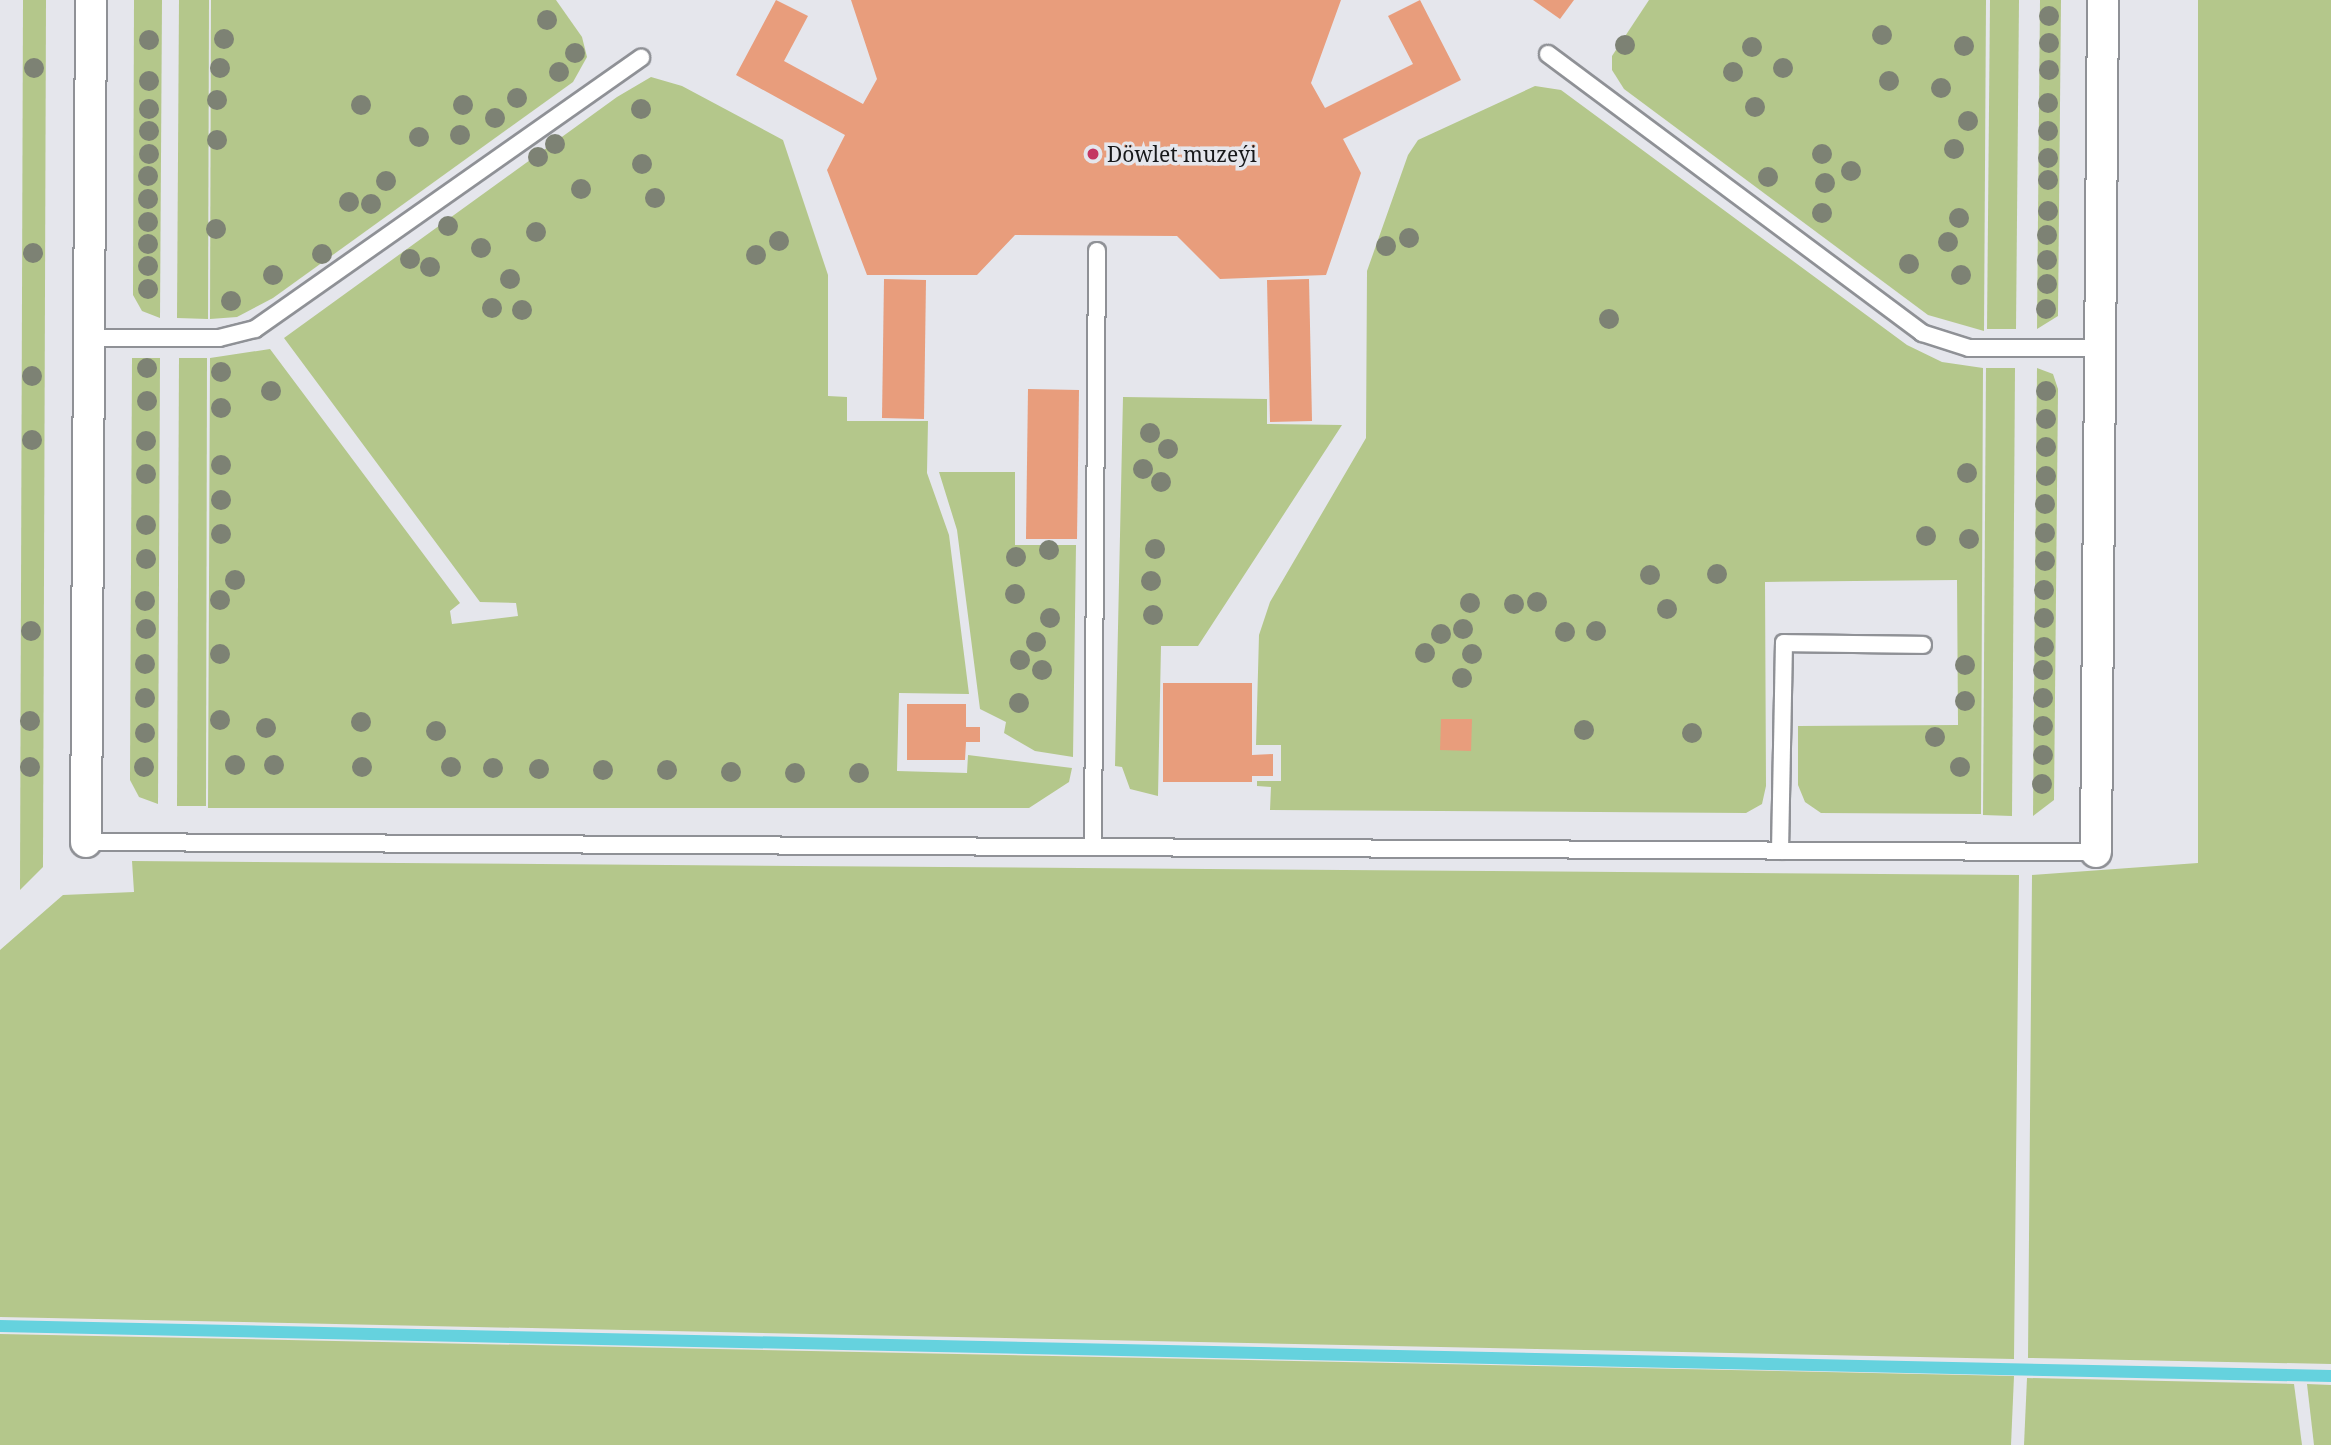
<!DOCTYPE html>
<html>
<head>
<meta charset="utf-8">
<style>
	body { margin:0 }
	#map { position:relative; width:2331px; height:1445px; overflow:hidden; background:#e5e6ec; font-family:"Noto Serif",serif }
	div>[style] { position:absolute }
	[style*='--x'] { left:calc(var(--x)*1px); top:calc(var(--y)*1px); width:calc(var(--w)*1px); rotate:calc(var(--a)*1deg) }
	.green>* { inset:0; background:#b4c78b }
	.stream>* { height:12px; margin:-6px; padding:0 6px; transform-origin:6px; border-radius:6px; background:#65d2de }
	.building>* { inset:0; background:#e89d7c }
	.roads { filter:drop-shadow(2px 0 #8f9196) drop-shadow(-2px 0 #8f9196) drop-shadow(0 2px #8f9196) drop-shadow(0 -2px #8f9196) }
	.service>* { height:16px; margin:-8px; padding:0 8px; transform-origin:8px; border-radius:8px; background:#fff }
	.minor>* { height:30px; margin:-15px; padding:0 15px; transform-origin:15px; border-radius:15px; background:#fff }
	.trees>* { width:20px; height:20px; margin:-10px; border-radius:50%; background:#7d8274 }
	.dots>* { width:19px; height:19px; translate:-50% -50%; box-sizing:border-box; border:4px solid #e5e6ec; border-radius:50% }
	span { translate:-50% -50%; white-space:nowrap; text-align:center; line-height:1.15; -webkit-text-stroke:7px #e5e6ec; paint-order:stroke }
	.poi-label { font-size:21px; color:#17181a }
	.left { translate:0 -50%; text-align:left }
</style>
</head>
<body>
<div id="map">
	<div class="green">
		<div style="clip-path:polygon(23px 0,46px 0,43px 867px,20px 890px)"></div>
		<div style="clip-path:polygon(134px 0,162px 0,160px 318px,142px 311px,133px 295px)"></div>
		<div style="clip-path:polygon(179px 0,209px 0,208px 319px,177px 318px)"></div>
		<div style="clip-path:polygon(211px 0,556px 0,582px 37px,587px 57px,573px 82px,273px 298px,237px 317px,210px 319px)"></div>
		<div style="clip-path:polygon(1649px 0,1986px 0,1984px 331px,1928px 315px,1624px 89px,1612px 70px,1612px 56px)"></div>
		<div style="clip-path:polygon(1990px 0,2019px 0,2016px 329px,1987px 329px)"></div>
		<div style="clip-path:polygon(2040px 0,2061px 0,2058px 316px,2037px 329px)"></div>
		<div style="clip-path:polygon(2198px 0,2331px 0,2331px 1364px,2028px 1358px,2032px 875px,2198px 863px)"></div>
		<div style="clip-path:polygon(651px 77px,682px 86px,783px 140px,828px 275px,828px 396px,847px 397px,847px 421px,928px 421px,927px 473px,949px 535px,969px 694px,899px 693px,897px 771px,967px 773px,968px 755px,1072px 768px,1069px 782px,1029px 808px,208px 808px,210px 358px,270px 349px,460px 603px,450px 611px,452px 624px,518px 616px,516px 603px,480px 602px,284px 338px,617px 97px)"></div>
		<div style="clip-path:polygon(1535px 86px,1561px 90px,1907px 345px,1942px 362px,1983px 368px,1981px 814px,1821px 813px,1805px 802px,1798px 785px,1798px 726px,1958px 725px,1957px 580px,1765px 582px,1766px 786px,1762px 804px,1746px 813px,1270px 810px,1271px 787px,1257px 786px,1257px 781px,1281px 781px,1281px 745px,1256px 745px,1259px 635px,1270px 602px,1366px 438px,1367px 271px,1408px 155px,1418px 140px)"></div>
		<div style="clip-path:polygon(132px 358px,160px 358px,158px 804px,139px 797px,130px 780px)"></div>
		<div style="clip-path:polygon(179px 358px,207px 358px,206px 806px,177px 806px)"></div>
		<div style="clip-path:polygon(1986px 368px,2015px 368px,2012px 816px,1983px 815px)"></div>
		<div style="clip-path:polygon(2037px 368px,2053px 374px,2058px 389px,2054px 800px,2033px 816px)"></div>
		<div style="clip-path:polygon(1123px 397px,1267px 399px,1267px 424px,1342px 425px,1198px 646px,1161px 646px,1158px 796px,1130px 789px,1122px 767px,1115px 766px)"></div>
		<div style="clip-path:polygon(939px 472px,1015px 472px,1015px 545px,1076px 545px,1073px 757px,1035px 751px,1004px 733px,1006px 722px,980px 709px,957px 530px)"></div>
		<div style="clip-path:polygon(132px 861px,2019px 875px,2014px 1359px,0 1317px,0 950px,63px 895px,134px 892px)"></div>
		<div style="clip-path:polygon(0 1334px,2014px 1376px,2011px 1445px,0 1445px)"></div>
		<div style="clip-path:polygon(2027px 1378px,2294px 1384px,2302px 1445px,2024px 1445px)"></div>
		<div style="clip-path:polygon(2307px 1384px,2331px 1385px,2331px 1445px,2314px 1445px)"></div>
	</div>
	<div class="stream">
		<div style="--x:0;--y:1326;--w:2332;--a:1.23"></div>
	</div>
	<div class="building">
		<div style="clip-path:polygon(776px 0,808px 16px,784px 61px,863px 104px,877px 79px,851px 0,1341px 0,1311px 83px,1325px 108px,1413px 64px,1388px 16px,1420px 0,1461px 80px,1343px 139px,1361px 173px,1326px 275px,1220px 279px,1177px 236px,1015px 235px,977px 275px,867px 275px,827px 170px,845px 135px,736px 75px)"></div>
		<div style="clip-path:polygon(1533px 0,1574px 0,1560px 19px)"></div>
		<div style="clip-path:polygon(884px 279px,926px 280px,924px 419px,882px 418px)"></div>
		<div style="clip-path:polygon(1309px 279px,1312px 421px,1270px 422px,1267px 280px)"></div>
		<div style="clip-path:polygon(1028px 389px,1079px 390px,1077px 539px,1026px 539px)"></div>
		<div style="clip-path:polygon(1163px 683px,1252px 683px,1252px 755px,1273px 754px,1273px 776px,1252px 776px,1252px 782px,1163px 782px)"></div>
		<div style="clip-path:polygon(907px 704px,966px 704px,966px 727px,980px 727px,980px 742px,966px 742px,965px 760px,907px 760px)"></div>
		<div style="clip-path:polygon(1441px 719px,1472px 719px,1471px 751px,1440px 750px)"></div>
	</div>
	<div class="roads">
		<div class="service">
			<div style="--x:1548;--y:54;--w:467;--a:36.7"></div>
			<div style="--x:1922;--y:333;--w:49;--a:17.7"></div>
			<div style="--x:1969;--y:348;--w:129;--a:0"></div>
			<div style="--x:89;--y:338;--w:130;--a:0"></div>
			<div style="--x:219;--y:338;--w:37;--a:-14"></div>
			<div style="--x:255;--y:329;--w:472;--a:-35.1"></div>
			<div style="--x:86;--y:842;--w:2010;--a:0.29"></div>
			<div style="--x:1093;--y:847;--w:596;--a:-89.62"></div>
			<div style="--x:1780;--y:851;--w:208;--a:-88.9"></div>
			<div style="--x:1784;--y:643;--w:139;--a:0.8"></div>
		</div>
		<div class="minor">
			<div style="--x:86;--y:842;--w:842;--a:-89.66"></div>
			<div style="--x:2096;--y:852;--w:852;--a:-89.53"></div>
		</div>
	</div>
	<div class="trees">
		<div style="left:2049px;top:16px"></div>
		<div style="left:547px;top:20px"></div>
		<div style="left:1882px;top:35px"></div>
		<div style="left:224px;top:39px"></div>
		<div style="left:149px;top:40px"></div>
		<div style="left:2049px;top:43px"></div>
		<div style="left:1625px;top:45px"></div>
		<div style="left:1964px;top:46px"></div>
		<div style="left:1752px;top:47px"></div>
		<div style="left:575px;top:53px"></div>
		<div style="left:34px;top:68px"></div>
		<div style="left:220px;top:68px"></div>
		<div style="left:1783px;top:68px"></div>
		<div style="left:2049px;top:70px"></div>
		<div style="left:559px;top:72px"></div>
		<div style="left:1733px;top:72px"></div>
		<div style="left:149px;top:81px"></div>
		<div style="left:1889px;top:81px"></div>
		<div style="left:1941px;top:88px"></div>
		<div style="left:517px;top:98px"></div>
		<div style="left:217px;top:100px"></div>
		<div style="left:2048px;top:103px"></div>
		<div style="left:361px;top:105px"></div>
		<div style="left:463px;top:105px"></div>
		<div style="left:1755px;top:107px"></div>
		<div style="left:149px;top:109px"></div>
		<div style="left:641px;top:109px"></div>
		<div style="left:495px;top:118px"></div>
		<div style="left:1968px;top:121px"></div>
		<div style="left:149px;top:131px"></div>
		<div style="left:2048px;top:131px"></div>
		<div style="left:460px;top:135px"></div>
		<div style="left:419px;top:137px"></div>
		<div style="left:217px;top:140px"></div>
		<div style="left:555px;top:144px"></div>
		<div style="left:1954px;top:149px"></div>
		<div style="left:149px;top:154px"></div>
		<div style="left:1822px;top:154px"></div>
		<div style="left:538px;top:157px"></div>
		<div style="left:2048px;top:158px"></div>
		<div style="left:642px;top:164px"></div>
		<div style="left:1851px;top:171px"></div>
		<div style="left:148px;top:176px"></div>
		<div style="left:1768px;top:177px"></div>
		<div style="left:2048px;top:180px"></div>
		<div style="left:386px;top:181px"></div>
		<div style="left:1825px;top:183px"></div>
		<div style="left:581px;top:189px"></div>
		<div style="left:655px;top:198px"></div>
		<div style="left:148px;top:199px"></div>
		<div style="left:349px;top:202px"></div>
		<div style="left:371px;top:204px"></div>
		<div style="left:2048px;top:211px"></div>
		<div style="left:1822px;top:213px"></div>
		<div style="left:1959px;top:218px"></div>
		<div style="left:148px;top:222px"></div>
		<div style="left:448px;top:226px"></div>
		<div style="left:216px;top:229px"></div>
		<div style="left:536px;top:232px"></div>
		<div style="left:2047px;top:235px"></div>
		<div style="left:1409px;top:238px"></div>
		<div style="left:779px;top:241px"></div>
		<div style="left:1948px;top:242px"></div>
		<div style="left:148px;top:244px"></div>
		<div style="left:1386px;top:246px"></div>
		<div style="left:481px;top:248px"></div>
		<div style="left:33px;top:253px"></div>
		<div style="left:322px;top:254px"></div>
		<div style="left:756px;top:255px"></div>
		<div style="left:410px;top:259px"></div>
		<div style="left:2047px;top:260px"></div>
		<div style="left:1909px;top:264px"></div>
		<div style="left:148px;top:266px"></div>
		<div style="left:430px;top:267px"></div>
		<div style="left:273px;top:275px"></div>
		<div style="left:1961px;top:275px"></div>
		<div style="left:510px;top:279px"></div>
		<div style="left:2047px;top:284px"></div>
		<div style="left:148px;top:289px"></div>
		<div style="left:231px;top:301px"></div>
		<div style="left:492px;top:308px"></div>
		<div style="left:2046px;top:309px"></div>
		<div style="left:522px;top:310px"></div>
		<div style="left:1609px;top:319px"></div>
		<div style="left:147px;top:368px"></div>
		<div style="left:221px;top:372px"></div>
		<div style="left:32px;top:376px"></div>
		<div style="left:271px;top:391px"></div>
		<div style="left:2046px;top:391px"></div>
		<div style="left:147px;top:401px"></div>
		<div style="left:221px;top:408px"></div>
		<div style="left:2046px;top:419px"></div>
		<div style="left:1150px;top:433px"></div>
		<div style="left:32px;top:440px"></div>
		<div style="left:146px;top:441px"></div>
		<div style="left:2046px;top:447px"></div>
		<div style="left:1168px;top:449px"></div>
		<div style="left:221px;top:465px"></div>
		<div style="left:1143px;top:469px"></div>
		<div style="left:1967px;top:473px"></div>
		<div style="left:146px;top:474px"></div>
		<div style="left:2046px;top:476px"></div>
		<div style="left:1161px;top:482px"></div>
		<div style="left:221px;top:500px"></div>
		<div style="left:2045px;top:504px"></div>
		<div style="left:146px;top:525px"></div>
		<div style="left:2045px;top:533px"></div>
		<div style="left:221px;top:534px"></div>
		<div style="left:1926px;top:536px"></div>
		<div style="left:1969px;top:539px"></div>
		<div style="left:1155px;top:549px"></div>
		<div style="left:1049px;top:550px"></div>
		<div style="left:1016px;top:557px"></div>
		<div style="left:146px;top:559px"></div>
		<div style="left:2045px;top:561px"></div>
		<div style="left:1717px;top:574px"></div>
		<div style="left:1650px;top:575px"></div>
		<div style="left:235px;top:580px"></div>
		<div style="left:1151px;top:581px"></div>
		<div style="left:2044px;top:590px"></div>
		<div style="left:1015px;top:594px"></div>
		<div style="left:220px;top:600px"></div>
		<div style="left:145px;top:601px"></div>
		<div style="left:1537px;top:602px"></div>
		<div style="left:1470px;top:603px"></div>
		<div style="left:1514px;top:604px"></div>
		<div style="left:1667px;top:609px"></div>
		<div style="left:1153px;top:615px"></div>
		<div style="left:1050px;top:618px"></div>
		<div style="left:2044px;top:618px"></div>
		<div style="left:146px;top:629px"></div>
		<div style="left:1463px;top:629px"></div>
		<div style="left:31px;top:631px"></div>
		<div style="left:1596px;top:631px"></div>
		<div style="left:1565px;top:632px"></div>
		<div style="left:1441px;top:634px"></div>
		<div style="left:1036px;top:642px"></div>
		<div style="left:2044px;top:647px"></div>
		<div style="left:1425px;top:653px"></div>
		<div style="left:220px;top:654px"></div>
		<div style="left:1472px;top:654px"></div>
		<div style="left:1020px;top:660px"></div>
		<div style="left:145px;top:664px"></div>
		<div style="left:1965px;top:665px"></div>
		<div style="left:1042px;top:670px"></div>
		<div style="left:2043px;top:670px"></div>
		<div style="left:1462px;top:678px"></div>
		<div style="left:145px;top:698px"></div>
		<div style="left:2043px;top:698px"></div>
		<div style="left:1965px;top:701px"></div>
		<div style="left:1019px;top:703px"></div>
		<div style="left:220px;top:720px"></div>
		<div style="left:30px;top:721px"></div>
		<div style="left:361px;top:722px"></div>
		<div style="left:2043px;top:726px"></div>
		<div style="left:266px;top:728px"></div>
		<div style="left:1584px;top:730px"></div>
		<div style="left:436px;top:731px"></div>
		<div style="left:145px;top:733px"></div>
		<div style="left:1692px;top:733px"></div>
		<div style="left:1935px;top:737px"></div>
		<div style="left:2043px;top:755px"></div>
		<div style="left:235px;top:765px"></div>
		<div style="left:274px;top:765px"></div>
		<div style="left:30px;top:767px"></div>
		<div style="left:144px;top:767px"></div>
		<div style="left:362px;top:767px"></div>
		<div style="left:451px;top:767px"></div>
		<div style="left:1960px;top:767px"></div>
		<div style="left:493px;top:768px"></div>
		<div style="left:539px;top:769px"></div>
		<div style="left:603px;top:770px"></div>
		<div style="left:667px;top:770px"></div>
		<div style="left:731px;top:772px"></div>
		<div style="left:795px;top:773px"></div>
		<div style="left:859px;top:773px"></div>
		<div style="left:2042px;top:784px"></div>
	</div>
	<div class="dots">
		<div style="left:1093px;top:154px;background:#c43663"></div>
	</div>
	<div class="poi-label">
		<span class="left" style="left:1107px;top:154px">Döwlet muzeýi</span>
	</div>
</div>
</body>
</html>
